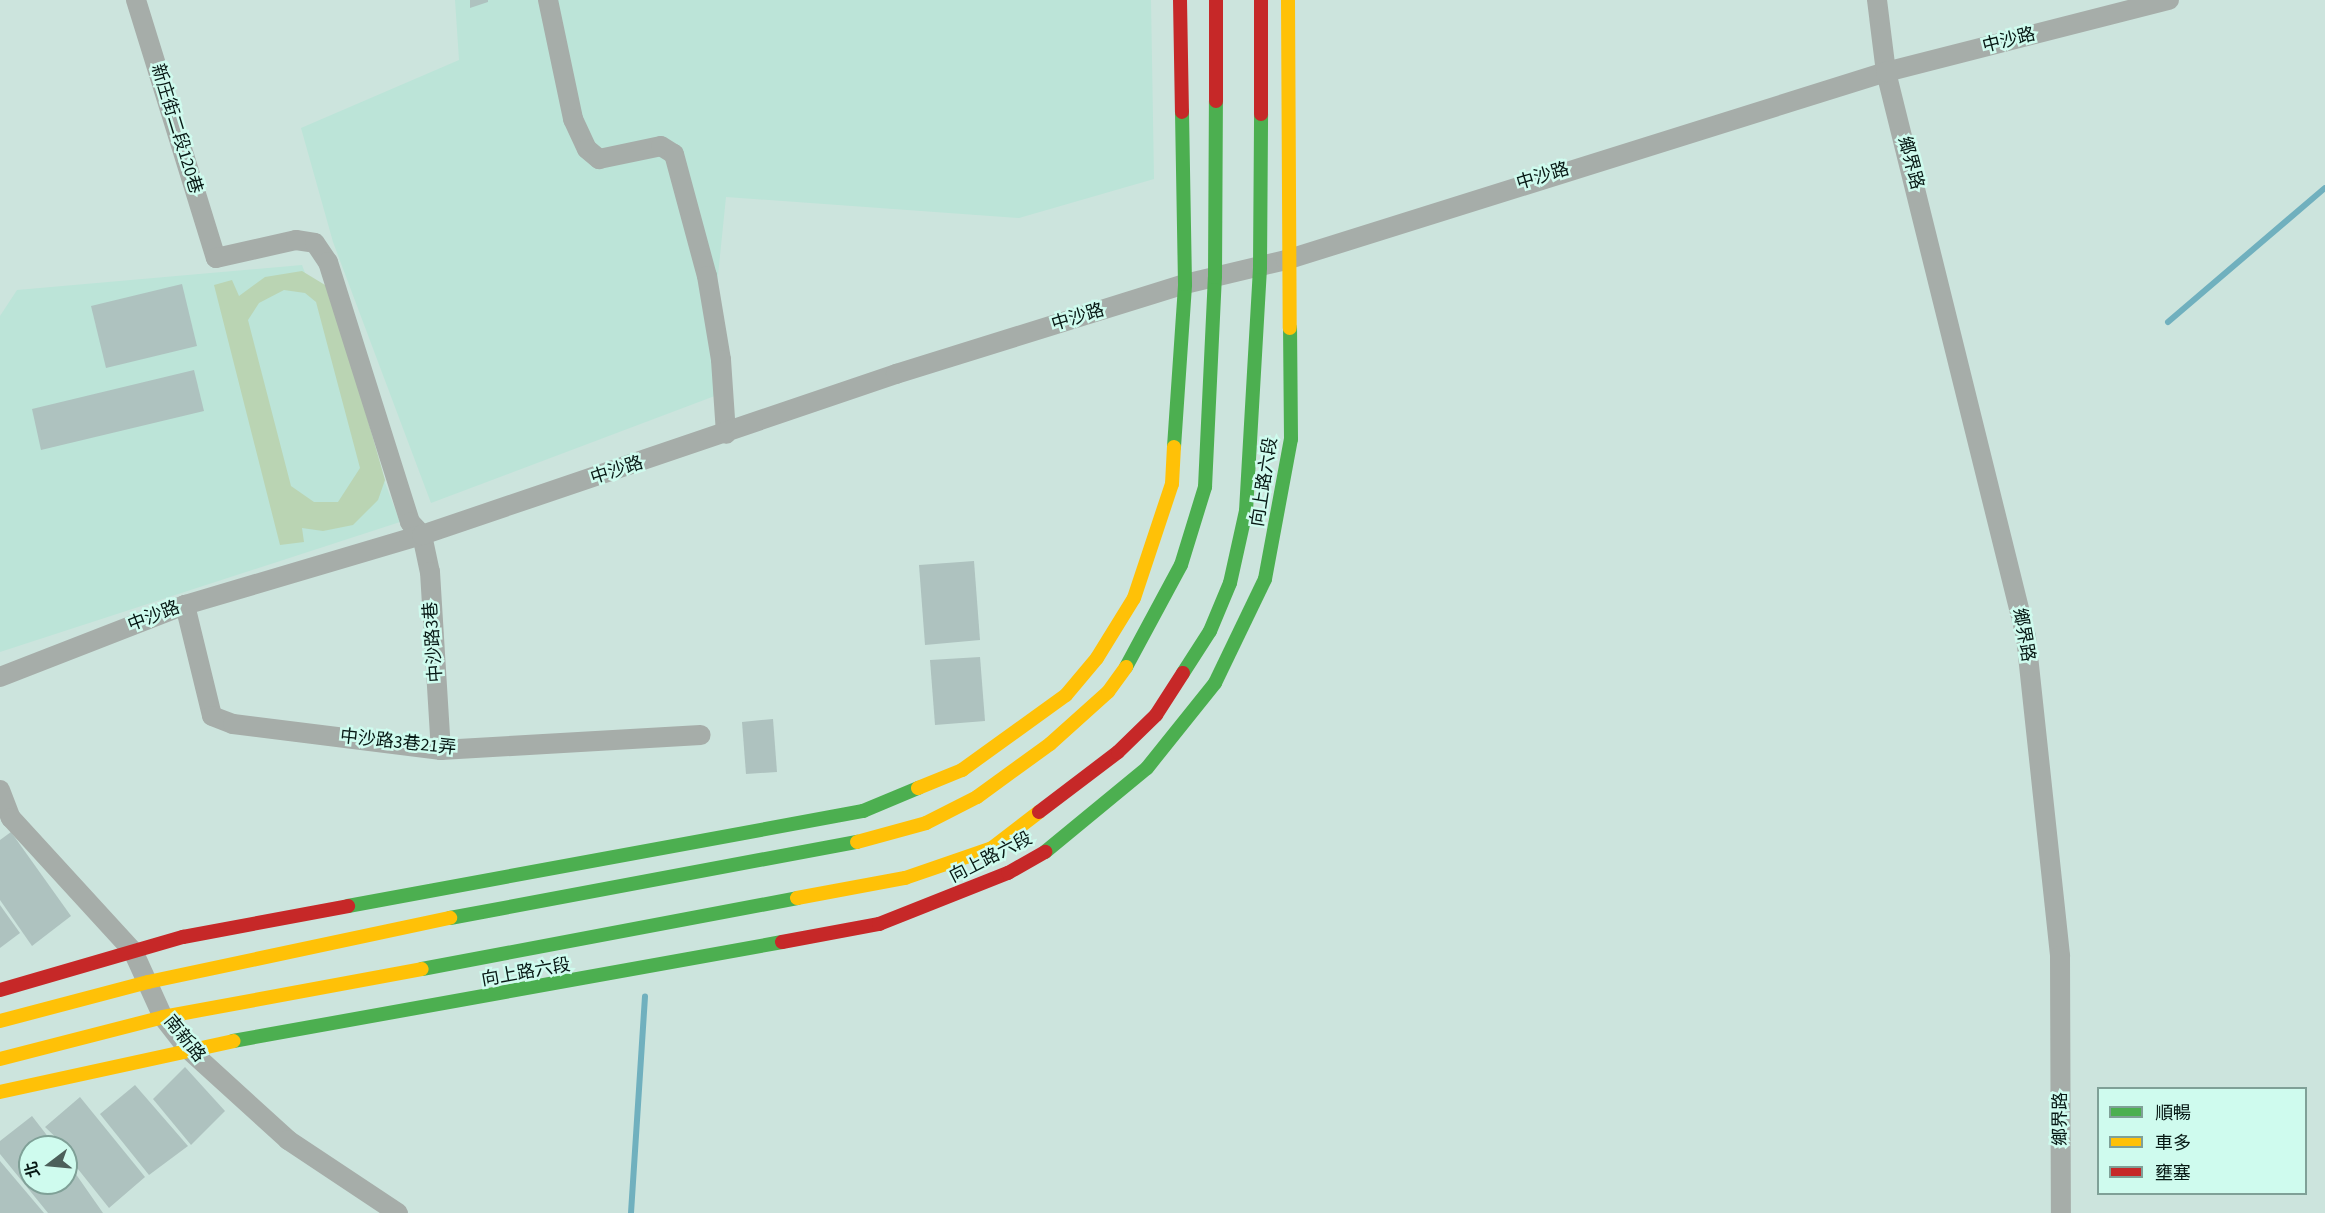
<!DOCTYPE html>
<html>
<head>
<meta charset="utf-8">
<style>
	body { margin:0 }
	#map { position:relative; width:2325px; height:1213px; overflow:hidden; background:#cce4dd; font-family:"Source Sans 3","Noto Sans TC",sans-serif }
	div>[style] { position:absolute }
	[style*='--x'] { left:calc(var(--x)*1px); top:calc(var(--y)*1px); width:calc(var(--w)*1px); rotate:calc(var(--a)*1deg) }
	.built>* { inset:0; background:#bce4d8 }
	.green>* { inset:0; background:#bad4b3 }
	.stream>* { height:6px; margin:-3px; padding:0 3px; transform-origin:3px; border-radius:3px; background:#70b0be }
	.building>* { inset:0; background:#aec2bf }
	.street>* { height:20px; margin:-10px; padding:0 10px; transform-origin:10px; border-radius:10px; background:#a6ada9 }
	.fast>* { height:14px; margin:-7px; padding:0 7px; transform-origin:7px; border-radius:7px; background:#4caf50 }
	.slow>* { height:14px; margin:-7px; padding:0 7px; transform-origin:7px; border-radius:7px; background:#ffc107 }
	.jam>* { height:14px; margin:-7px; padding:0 7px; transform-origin:7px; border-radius:7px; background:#c62828 }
	span { translate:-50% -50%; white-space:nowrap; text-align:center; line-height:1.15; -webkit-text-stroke:5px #cffbee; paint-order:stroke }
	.street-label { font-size:18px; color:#071814 }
	.legend { position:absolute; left:2097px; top:1087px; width:210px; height:108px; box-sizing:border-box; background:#cffbee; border:2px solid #7fa097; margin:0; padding:8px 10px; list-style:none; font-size:18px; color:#071814 }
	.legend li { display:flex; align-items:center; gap:12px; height:30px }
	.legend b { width:30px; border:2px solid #7fa097 }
	.north { position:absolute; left:18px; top:1135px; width:60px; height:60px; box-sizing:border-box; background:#cffbee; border:2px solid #7fa097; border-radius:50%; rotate:254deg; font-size:16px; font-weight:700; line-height:24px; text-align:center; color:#071814 }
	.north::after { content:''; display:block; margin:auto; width:21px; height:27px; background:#4c5f5a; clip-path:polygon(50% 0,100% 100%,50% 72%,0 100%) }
</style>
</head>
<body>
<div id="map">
	<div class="built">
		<div style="clip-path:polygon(455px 0,1151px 0,1154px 179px,1019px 218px,726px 197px,716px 295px,720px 394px,431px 503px,333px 242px,301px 128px,459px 60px)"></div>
		<div style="clip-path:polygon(302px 265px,400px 522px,0 652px,0 316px,17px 290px)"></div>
	</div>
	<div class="green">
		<div style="clip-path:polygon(evenodd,302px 271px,330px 288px,385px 480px,378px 500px,353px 525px,323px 531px,302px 528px,304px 542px,280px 545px,214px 285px,232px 280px,239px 296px,265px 277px,302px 271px,284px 290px,305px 293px,316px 302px,360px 468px,338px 502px,314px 502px,291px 486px,248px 320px,259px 303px,284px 290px)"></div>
	</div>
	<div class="stream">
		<div style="--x:2168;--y:322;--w:206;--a:-40.5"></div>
		<div style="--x:631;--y:1213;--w:217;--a:-86.3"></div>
	</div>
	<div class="building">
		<div style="clip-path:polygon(470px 0,488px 0,488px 2px,470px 8px)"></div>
		<div style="clip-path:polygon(182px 284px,197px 346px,106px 368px,91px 306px)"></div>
		<div style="clip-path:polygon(194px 370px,204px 411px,41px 450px,32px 409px)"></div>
		<div style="clip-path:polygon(974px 561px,980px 640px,925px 645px,919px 565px)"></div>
		<div style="clip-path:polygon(980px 657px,985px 721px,935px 725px,930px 660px)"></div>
		<div style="clip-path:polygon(773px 719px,777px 772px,746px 774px,742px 722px)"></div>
		<div style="clip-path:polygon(11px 832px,71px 916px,32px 946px,0 900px,0 840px)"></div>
		<div style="clip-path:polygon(0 905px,20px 933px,0 948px)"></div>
		<div style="clip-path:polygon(185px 1067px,225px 1111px,191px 1145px,153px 1099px)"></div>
		<div style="clip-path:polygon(135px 1085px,188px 1146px,149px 1175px,100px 1114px)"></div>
		<div style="clip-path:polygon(80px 1097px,145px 1177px,109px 1208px,66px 1154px,66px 1147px,45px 1127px)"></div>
		<div style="clip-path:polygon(32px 1116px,56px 1147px,30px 1147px,30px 1183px,66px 1183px,66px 1160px,103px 1213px,48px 1213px,0 1154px,0 1141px)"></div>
		<div style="clip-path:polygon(0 1161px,44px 1213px,0 1213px)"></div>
	</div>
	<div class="street">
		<div style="--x:136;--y:0;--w:270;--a:72.8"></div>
		<div style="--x:216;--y:258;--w:82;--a:-12.7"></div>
		<div style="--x:296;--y:240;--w:19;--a:9"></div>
		<div style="--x:315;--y:243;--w:23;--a:56"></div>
		<div style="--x:328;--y:262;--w:273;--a:72.5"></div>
		<div style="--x:410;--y:522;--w:18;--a:47"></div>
		<div style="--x:422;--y:535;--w:38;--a:78"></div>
		<div style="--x:430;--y:572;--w:178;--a:86.5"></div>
		<div style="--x:548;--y:0;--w:122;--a:78.1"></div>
		<div style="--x:573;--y:119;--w:33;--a:65"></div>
		<div style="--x:587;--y:149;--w:16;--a:40"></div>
		<div style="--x:599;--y:159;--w:63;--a:-11.8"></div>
		<div style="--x:661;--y:146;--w:15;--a:32"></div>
		<div style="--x:674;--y:154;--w:126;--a:74.9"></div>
		<div style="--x:707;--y:276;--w:85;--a:80.5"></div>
		<div style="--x:721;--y:360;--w:74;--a:86.1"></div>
		<div style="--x:1877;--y:0;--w:73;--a:82.9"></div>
		<div style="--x:1886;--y:72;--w:582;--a:76.08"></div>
		<div style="--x:2026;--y:637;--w:321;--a:83.9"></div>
		<div style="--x:2060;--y:956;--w:257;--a:89.8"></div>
		<div style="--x:185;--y:605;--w:114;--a:76.3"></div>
		<div style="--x:212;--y:716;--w:22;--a:21"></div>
		<div style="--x:233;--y:724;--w:210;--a:7.1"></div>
		<div style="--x:441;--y:750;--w:260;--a:-3.3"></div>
		<div style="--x:0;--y:677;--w:199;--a:-21.3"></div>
		<div style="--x:185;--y:605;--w:247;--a:-16.5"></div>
		<div style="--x:422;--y:535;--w:501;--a:-18.76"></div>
		<div style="--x:896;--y:374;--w:303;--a:-17.3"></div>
		<div style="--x:1185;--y:284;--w:104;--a:-13.4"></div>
		<div style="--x:1286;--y:260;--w:629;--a:-17.4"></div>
		<div style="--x:1886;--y:72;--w:292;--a:-14.3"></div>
		<div style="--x:0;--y:790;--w:30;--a:69"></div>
		<div style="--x:11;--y:818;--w:180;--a:47.5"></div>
		<div style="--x:133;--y:951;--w:72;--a:65.6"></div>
		<div style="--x:163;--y:1017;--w:39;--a:52"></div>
		<div style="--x:187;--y:1048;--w:137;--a:42.3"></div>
		<div style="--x:288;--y:1140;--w:132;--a:33.6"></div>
	</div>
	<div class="fast">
		<div style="--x:1174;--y:447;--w:163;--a:-86.1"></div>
		<div style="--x:1185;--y:284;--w:172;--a:-91"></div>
		<div style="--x:1126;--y:667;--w:116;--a:-61.7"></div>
		<div style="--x:1181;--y:565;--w:82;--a:-72.9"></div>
		<div style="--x:1205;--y:487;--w:210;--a:-87.3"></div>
		<div style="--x:1215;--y:277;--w:176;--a:-89.7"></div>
		<div style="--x:1183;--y:673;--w:50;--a:-57.3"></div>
		<div style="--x:1210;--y:631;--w:52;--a:-67.4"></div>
		<div style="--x:1230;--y:583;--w:74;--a:-77.5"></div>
		<div style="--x:1246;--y:511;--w:244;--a:-86.7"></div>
		<div style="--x:1260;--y:267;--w:153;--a:-89.6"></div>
		<div style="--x:1045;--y:852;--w:132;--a:-39.5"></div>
		<div style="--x:1147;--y:768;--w:109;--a:-51.3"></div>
		<div style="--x:1215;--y:683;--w:115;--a:-64.3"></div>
		<div style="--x:1265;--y:579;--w:142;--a:-79.5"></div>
		<div style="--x:1291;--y:439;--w:111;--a:-90.5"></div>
		<div style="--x:348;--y:906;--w:524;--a:-10.45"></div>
		<div style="--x:863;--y:811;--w:60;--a:-22.7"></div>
		<div style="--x:450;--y:918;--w:414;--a:-10.6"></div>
		<div style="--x:422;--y:969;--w:382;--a:-10.7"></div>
		<div style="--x:233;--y:1041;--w:558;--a:-10.22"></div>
	</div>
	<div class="slow">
		<div style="--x:1288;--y:0;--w:328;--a:89.7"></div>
		<div style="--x:918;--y:788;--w:48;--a:-22.2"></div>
		<div style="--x:962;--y:770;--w:128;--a:-35.8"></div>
		<div style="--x:1066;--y:695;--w:48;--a:-50"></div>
		<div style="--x:1097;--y:658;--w:70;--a:-58.3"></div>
		<div style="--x:1134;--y:598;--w:120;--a:-71.6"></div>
		<div style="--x:1172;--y:484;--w:37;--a:-87"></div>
		<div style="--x:857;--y:842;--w:72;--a:-15.4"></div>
		<div style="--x:926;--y:823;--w:57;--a:-27"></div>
		<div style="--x:977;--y:797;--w:90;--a:-36"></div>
		<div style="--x:1050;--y:744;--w:78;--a:-41.9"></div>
		<div style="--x:1108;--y:692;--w:31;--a:-54"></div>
		<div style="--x:797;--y:898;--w:110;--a:-10.5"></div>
		<div style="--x:905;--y:878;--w:92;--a:-19"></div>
		<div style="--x:992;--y:848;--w:59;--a:-37.5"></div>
		<div style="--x:0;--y:1021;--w:153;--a:-14.8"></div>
		<div style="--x:148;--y:982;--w:309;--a:-12"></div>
		<div style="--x:0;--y:1059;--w:168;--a:-14.4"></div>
		<div style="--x:163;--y:1017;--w:263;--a:-10.5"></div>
		<div style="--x:0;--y:1092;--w:239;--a:-12.3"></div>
	</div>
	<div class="jam">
		<div style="--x:1180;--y:0;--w:112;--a:89"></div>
		<div style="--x:1216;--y:101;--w:101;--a:-90"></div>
		<div style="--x:1261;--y:114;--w:114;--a:-90"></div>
		<div style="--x:1039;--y:812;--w:99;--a:-37.2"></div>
		<div style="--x:1118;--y:752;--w:53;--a:-44.2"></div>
		<div style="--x:1156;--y:715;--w:50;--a:-57.3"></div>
		<div style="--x:782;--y:942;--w:99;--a:-10.5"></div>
		<div style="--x:879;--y:924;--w:139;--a:-21.6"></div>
		<div style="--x:1008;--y:873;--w:43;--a:-29.6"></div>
		<div style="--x:0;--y:990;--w:191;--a:-16.2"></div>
		<div style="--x:183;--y:937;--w:168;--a:-10.6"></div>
	</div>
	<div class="street-label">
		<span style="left:2009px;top:41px;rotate:-14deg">中沙路</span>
		<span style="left:176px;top:129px;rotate:73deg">新庄街二段120巷</span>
		<span style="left:1910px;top:163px;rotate:75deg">鄉界路</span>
		<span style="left:1543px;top:177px;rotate:-17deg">中沙路</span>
		<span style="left:1078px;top:318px;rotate:-17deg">中沙路</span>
		<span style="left:617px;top:471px;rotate:-18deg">中沙路</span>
		<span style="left:1265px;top:482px;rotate:-81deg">向上路六段</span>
		<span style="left:154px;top:617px;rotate:-21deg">中沙路</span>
		<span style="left:2023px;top:635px;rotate:80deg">鄉界路</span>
		<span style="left:434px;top:642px;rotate:-94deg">中沙路3巷</span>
		<span style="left:398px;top:743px;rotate:6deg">中沙路3巷21弄</span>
		<span style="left:991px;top:858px;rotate:-27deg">向上路六段</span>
		<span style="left:526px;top:973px;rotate:-10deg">向上路六段</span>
		<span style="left:184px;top:1039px;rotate:51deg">南新路</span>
		<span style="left:2061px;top:1119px;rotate:-90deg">鄉界路</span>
	</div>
	<ul class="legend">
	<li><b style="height:8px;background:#4caf50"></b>順暢</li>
	<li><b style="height:8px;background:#ffc107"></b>車多</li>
	<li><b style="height:8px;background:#c62828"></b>壅塞</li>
	</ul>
	<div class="north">北</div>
</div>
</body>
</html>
